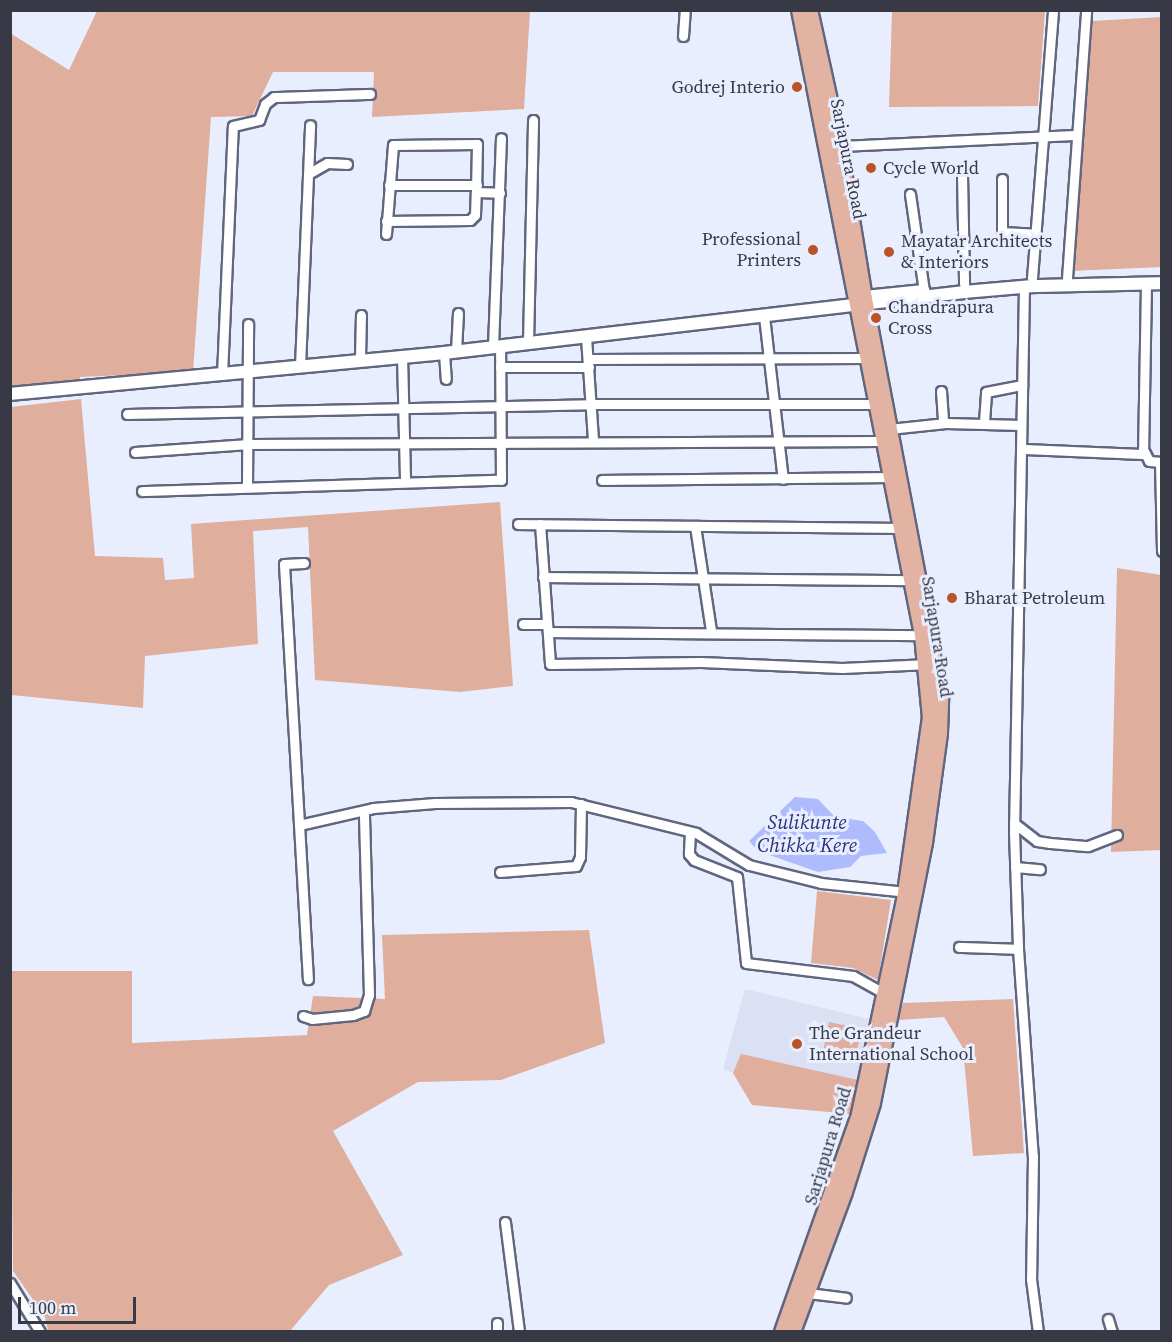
<!DOCTYPE html>
<html>
<head>
<meta charset="utf-8">
<style>
	body { margin:0 }
	#map { position:relative; width:1172px; height:1342px; overflow:hidden; background:#e9eeff; font-family:"Source Serif 4",serif }
	div>[style] { position:absolute }
	[style*='--x'] { left:calc(var(--x)*1px); top:calc(var(--y)*1px); width:calc(var(--w)*1px); rotate:calc(var(--a)*1deg) }
	.built>* { inset:0; background:#dbe0f4 }
	.green>* { inset:0; background:#dfae9d }
	.water>* { inset:0; background:#aebcfd }
	.roads { filter:drop-shadow(2px 0 #60667e) drop-shadow(-2px 0 #60667e) drop-shadow(0 2px #60667e) drop-shadow(0 -2px #60667e) }
	.street>* { height:9px; margin:-4.5px; padding:0 4.5px; transform-origin:4.5px; border-radius:4.5px; background:#fff }
	.secondary>* { height:12px; margin:-6px; padding:0 6px; transform-origin:6px; border-radius:6px; background:#fff }
	.primary>* { height:14px; margin:-7px; padding:0 7px; transform-origin:7px; border-radius:7px; background:#e2b3a3 }
	.dots>* { width:16px; height:16px; translate:-50% -50%; box-sizing:border-box; border:3px solid #e9eeff; border-radius:50% }
	span { translate:-50% -50%; white-space:nowrap; text-align:center; line-height:1.15; -webkit-text-stroke:6px #e9eeff; paint-order:stroke }
	.poi-label { font-size:18px; color:#373945 }
	.right { translate:-100% -50%; text-align:right }
	.left { translate:0 -50%; text-align:left }
	.street-label { font-size:18px; color:#373945 }
	.water-label { font-size:20px; color:#2a307a; font-style:italic }
	.frame { position:absolute; inset:0; border:12px solid #373945; pointer-events:none }
	.scale { position:absolute; left:18px; top:1297px; width:118px; height:27px; box-sizing:border-box; border:3px solid #373945; border-top:0; padding-left:8px; font-size:18px; line-height:21px; white-space:nowrap; color:#373945; -webkit-text-stroke:4px #e9eeff; paint-order:stroke }
</style>
</head>
<body>
<div id="map">
	<div class="built">
		<div style="clip-path:polygon(745px 989px,869px 1019px,852px 1114px,752px 1105px,733px 1073px,723px 1069px)"></div>
	</div>
	<div class="green">
		<div style="clip-path:polygon(97px 11px,530px 11px,524px 109px,372px 117px,374px 72px,273px 72px,252px 116px,211px 117px,193px 372px,80px 377px,80px 382px,11px 388px,10px 33px,69px 70px)"></div>
		<div style="clip-path:polygon(892px 11px,1045px 11px,1038px 106px,889px 107px)"></div>
		<div style="clip-path:polygon(1161px 17px,1161px 267px,1071px 271px,1092px 21px)"></div>
		<div style="clip-path:polygon(81px 399px,95px 556px,163px 558px,165px 580px,194px 578px,191px 524px,500px 502px,513px 686px,460px 692px,315px 680px,308px 527px,253px 531px,258px 644px,145px 656px,143px 708px,11px 695px,11px 407px)"></div>
		<div style="clip-path:polygon(1117px 568px,1161px 575px,1162px 850px,1111px 852px)"></div>
		<div style="clip-path:polygon(817px 891px,891px 900px,878px 980px,853px 968px,811px 963px)"></div>
		<div style="clip-path:polygon(589px 930px,605px 1043px,501px 1080px,418px 1082px,333px 1131px,403px 1255px,329px 1285px,290px 1331px,48px 1331px,45px 1317px,13px 1271px,10px 971px,132px 971px,132px 1043px,307px 1035px,313px 996px,385px 999px,382px 935px)"></div>
		<div style="clip-path:polygon(1013px 999px,1024px 1153px,973px 1156px,963px 1048px,944px 1017px,898px 1020px,903px 1003px)"></div>
		<div style="clip-path:polygon(829px 1022px,861px 1029px,855px 1063px,822px 1057px)"></div>
		<div style="clip-path:polygon(741px 1054px,858px 1080px,852px 1114px,752px 1105px,733px 1073px)"></div>
	</div>
	<div class="water">
		<div style="clip-path:polygon(795px 797px,818px 799px,835px 817px,863px 821px,875px 832px,887px 853px,861px 856px,850px 867px,818px 872px,758px 851px,749px 841px)"></div>
	</div>
	<div class="roads">
		<div class="street">
			<div style="--x:683;--y:36;--w:26;--a:-86"></div>
			<div style="--x:840;--y:146;--w:235;--a:-2.7"></div>
			<div style="--x:308;--y:174;--w:22;--a:-30"></div>
			<div style="--x:327;--y:163;--w:20;--a:3"></div>
			<div style="--x:962;--y:175;--w:109;--a:88.9"></div>
			<div style="--x:1002;--y:179;--w:53;--a:90"></div>
			<div style="--x:1002;--y:232;--w:34;--a:3"></div>
			<div style="--x:389;--y:185;--w:88;--a:0"></div>
			<div style="--x:910;--y:194;--w:98;--a:81.8"></div>
			<div style="--x:386;--y:221;--w:84;--a:-0.7"></div>
			<div style="--x:470;--y:220;--w:7;--a:-45"></div>
			<div style="--x:475;--y:215;--w:23;--a:-88"></div>
			<div style="--x:476;--y:192;--w:24;--a:2"></div>
			<div style="--x:386;--y:234;--w:89;--a:-85.5"></div>
			<div style="--x:393;--y:145;--w:84;--a:-0.7"></div>
			<div style="--x:477;--y:144;--w:48;--a:91.2"></div>
			<div style="--x:1032;--y:278;--w:269;--a:-85.5"></div>
			<div style="--x:1067;--y:278;--w:269;--a:-85.9"></div>
			<div style="--x:1146;--y:284;--w:165;--a:91"></div>
			<div style="--x:1143;--y:449;--w:13;--a:63"></div>
			<div style="--x:1149;--y:461;--w:13;--a:4"></div>
			<div style="--x:1024;--y:287;--w:545;--a:91.05"></div>
			<div style="--x:1014;--y:832;--w:117;--a:88"></div>
			<div style="--x:1018;--y:949;--w:208;--a:85.9"></div>
			<div style="--x:1033;--y:1156;--w:123;--a:90.9"></div>
			<div style="--x:1031;--y:1279;--w:53;--a:82.5"></div>
			<div style="--x:764;--y:316;--w:164;--a:83.4"></div>
			<div style="--x:586;--y:337;--w:104;--a:86.1"></div>
			<div style="--x:528;--y:343;--w:223;--a:-88.7"></div>
			<div style="--x:493;--y:346;--w:208;--a:-87.8"></div>
			<div style="--x:456;--y:351;--w:38;--a:-87"></div>
			<div style="--x:444;--y:353;--w:26;--a:86"></div>
			<div style="--x:402;--y:355;--w:127;--a:88.6"></div>
			<div style="--x:360;--y:358;--w:43;--a:-88.7"></div>
			<div style="--x:589;--y:359;--w:276;--a:-0.2"></div>
			<div style="--x:300;--y:366;--w:241;--a:-87.6"></div>
			<div style="--x:500;--y:367;--w:89;--a:0"></div>
			<div style="--x:222;--y:375;--w:249;--a:-87.5"></div>
			<div style="--x:233;--y:126;--w:27;--a:-13"></div>
			<div style="--x:259;--y:120;--w:17;--a:-69"></div>
			<div style="--x:265;--y:104;--w:11;--a:-38"></div>
			<div style="--x:274;--y:97;--w:96;--a:-1.8"></div>
			<div style="--x:941;--y:391;--w:32;--a:86"></div>
			<div style="--x:127;--y:414;--w:464;--a:-1.2"></div>
			<div style="--x:591;--y:404;--w:283;--a:0"></div>
			<div style="--x:984;--y:422;--w:30;--a:-86"></div>
			<div style="--x:986;--y:392;--w:37;--a:-11"></div>
			<div style="--x:889;--y:429;--w:57;--a:-6"></div>
			<div style="--x:946;--y:423;--w:75;--a:1.5"></div>
			<div style="--x:1023;--y:449;--w:120;--a:2.4"></div>
			<div style="--x:135;--y:452;--w:114;--a:-4"></div>
			<div style="--x:249;--y:444;--w:632;--a:-0.27"></div>
			<div style="--x:1160;--y:462;--w:89;--a:88.7"></div>
			<div style="--x:602;--y:480;--w:286;--a:-0.6"></div>
			<div style="--x:247;--y:486;--w:162;--a:-89.6"></div>
			<div style="--x:142;--y:491;--w:359;--a:-1.8"></div>
			<div style="--x:501;--y:480;--w:134;--a:-90.4"></div>
			<div style="--x:518;--y:524;--w:381;--a:0.6"></div>
			<div style="--x:540;--y:524;--w:140;--a:85.9"></div>
			<div style="--x:550;--y:664;--w:151;--a:-0.8"></div>
			<div style="--x:701;--y:662;--w:141;--a:2.4"></div>
			<div style="--x:842;--y:668;--w:87;--a:-2.6"></div>
			<div style="--x:695;--y:526;--w:106;--a:81.3"></div>
			<div style="--x:304;--y:563;--w:20;--a:177"></div>
			<div style="--x:284;--y:564;--w:416;--a:86.7"></div>
			<div style="--x:543;--y:577;--w:372;--a:0.5"></div>
			<div style="--x:523;--y:624;--w:24;--a:0"></div>
			<div style="--x:548;--y:632;--w:374;--a:0.5"></div>
			<div style="--x:1014;--y:823;--w:29;--a:38"></div>
			<div style="--x:1037;--y:841;--w:13;--a:9"></div>
			<div style="--x:1050;--y:843;--w:38;--a:5"></div>
			<div style="--x:1088;--y:846;--w:31;--a:-21"></div>
			<div style="--x:299;--y:825;--w:76;--a:-12.9"></div>
			<div style="--x:373;--y:808;--w:62;--a:-4.6"></div>
			<div style="--x:435;--y:803;--w:136;--a:-0.4"></div>
			<div style="--x:571;--y:802;--w:129;--a:13.9"></div>
			<div style="--x:696;--y:833;--w:62;--a:31.1"></div>
			<div style="--x:749;--y:865;--w:74;--a:14"></div>
			<div style="--x:821;--y:883;--w:85;--a:6"></div>
			<div style="--x:690;--y:832;--w:22;--a:93"></div>
			<div style="--x:689;--y:854;--w:8;--a:50"></div>
			<div style="--x:694;--y:860;--w:46;--a:21.6"></div>
			<div style="--x:737;--y:877;--w:86;--a:84"></div>
			<div style="--x:746;--y:963;--w:108;--a:6.9"></div>
			<div style="--x:853;--y:976;--w:39;--a:29"></div>
			<div style="--x:1015;--y:867;--w:25;--a:5"></div>
			<div style="--x:500;--y:872;--w:76;--a:-4.5"></div>
			<div style="--x:576;--y:866;--w:10;--a:-66"></div>
			<div style="--x:580;--y:857;--w:53;--a:-88.9"></div>
			<div style="--x:959;--y:947;--w:59;--a:1.9"></div>
			<div style="--x:303;--y:1016;--w:9;--a:18"></div>
			<div style="--x:312;--y:1019;--w:41;--a:-5.6"></div>
			<div style="--x:353;--y:1015;--w:12;--a:-20"></div>
			<div style="--x:364;--y:1011;--w:17;--a:-73"></div>
			<div style="--x:369;--y:995;--w:183;--a:-91.6"></div>
			<div style="--x:505;--y:1222;--w:111;--a:82.7"></div>
			<div style="--x:10;--y:1283;--w:57;--a:58.5"></div>
			<div style="--x:808;--y:1293;--w:38;--a:7"></div>
			<div style="--x:1108;--y:1319;--w:14;--a:73"></div>
			<div style="--x:497;--y:1323;--w:9;--a:90"></div>
		</div>
		<div class="secondary">
			<div style="--x:855;--y:298;--w:69;--a:-5.8"></div>
			<div style="--x:10;--y:394;--w:436;--a:-5.4"></div>
			<div style="--x:444;--y:353;--w:524;--a:-6.69"></div>
			<div style="--x:964;--y:292;--w:69;--a:-5"></div>
			<div style="--x:1033;--y:286;--w:129;--a:-1.3"></div>
		</div>
		<div class="primary">
			<div style="--x:782;--y:1332;--w:231;--a:-70.5"></div>
			<div style="--x:859;--y:1114;--w:219;--a:-78.1"></div>
			<div style="--x:904;--y:900;--w:184;--a:-81.9"></div>
			<div style="--x:930;--y:718;--w:83;--a:-95.5"></div>
			<div style="--x:922;--y:635;--w:637;--a:-101.13"></div>
			<div style="--x:793;--y:1332;--w:149;--a:-69.6"></div>
			<div style="--x:845;--y:1192;--w:93;--a:-72.5"></div>
			<div style="--x:873;--y:1103;--w:265;--a:-78.7"></div>
			<div style="--x:925;--y:843;--w:111;--a:-82.2"></div>
			<div style="--x:940;--y:733;--w:36;--a:-88"></div>
			<div style="--x:941;--y:697;--w:399;--a:-100.8"></div>
			<div style="--x:866;--y:305;--w:161;--a:-99.3"></div>
			<div style="--x:840;--y:146;--w:139;--a:-102.4"></div>
		</div>
	</div>
	<div class="dots">
		<div style="left:797px;top:87px;background:#ba532b"></div>
		<div style="left:871px;top:168px;background:#ba532b"></div>
		<div style="left:813px;top:250px;background:#ba532b"></div>
		<div style="left:889px;top:252px;background:#ba532b"></div>
		<div style="left:876px;top:318px;background:#ba532b"></div>
		<div style="left:952px;top:598px;background:#ba532b"></div>
		<div style="left:797px;top:1044px;background:#ba532b"></div>
	</div>
	<div class="poi-label">
		<span class="right" style="left:785px;top:87px">Godrej Interio</span>
		<span class="left" style="left:883px;top:168px">Cycle World</span>
		<span class="right" style="left:801px;top:250px">Professional<br>Printers</span>
		<span class="left" style="left:901px;top:252px">Mayatar Architects<br>&amp; Interiors</span>
		<span class="left" style="left:888px;top:318px">Chandrapura<br>Cross</span>
		<span class="left" style="left:964px;top:598px">Bharat Petroleum</span>
		<span class="left" style="left:809px;top:1044px">The Grandeur<br>International School</span>
	</div>
	<div class="street-label">
		<span style="left:848px;top:159px;rotate:79deg">Sarjapura Road</span>
		<span style="left:937px;top:637px;rotate:81deg">Sarjapura Road</span>
		<span style="left:828px;top:1146px;rotate:-73deg">Sarjapura Road</span>
	</div>
	<div class="water-label">
		<span style="left:807px;top:834px">Sulikunte<br>Chikka Kere</span>
	</div>
	<div class="frame"></div>
	<div class="scale">100 m</div>
</div>
</body>
</html>
